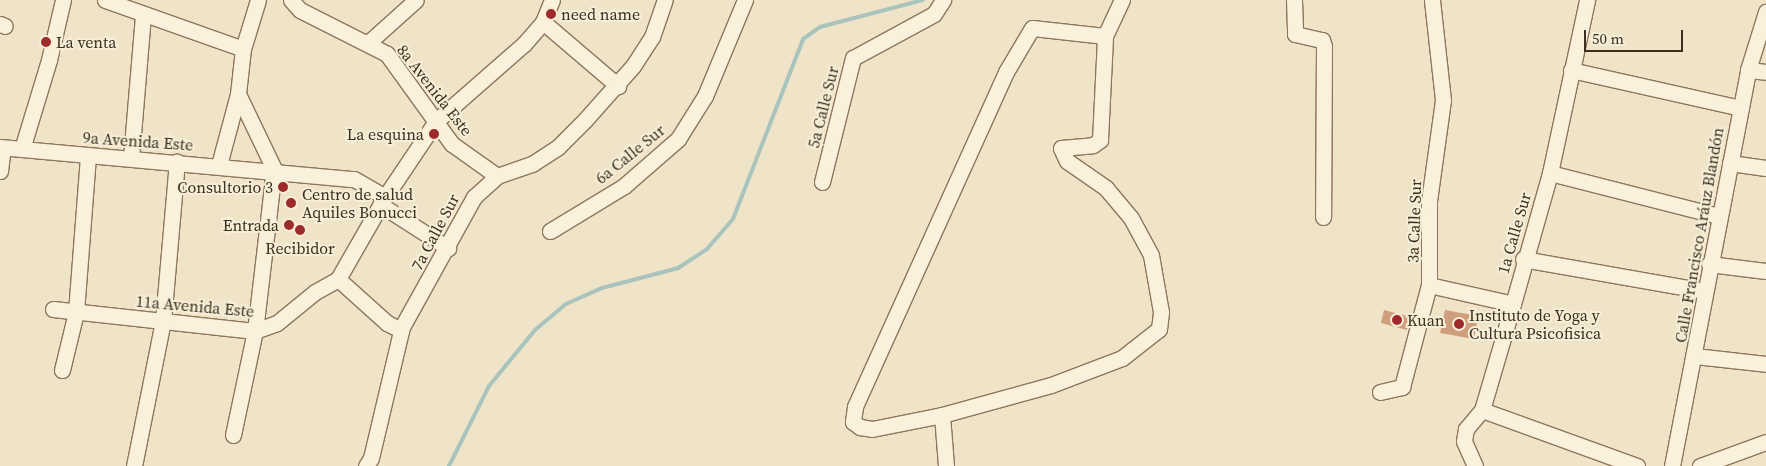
<!DOCTYPE html>
<html>
<head>
<meta charset="utf-8">
<style>
	body { margin:0 }
	#map { position:relative; width:1766px; height:466px; overflow:hidden; background:#f0e4c8; font-family:"Source Serif 4",serif }
	div>[style] { position:absolute }
	[style*='--x'] { left:calc(var(--x)*1px); top:calc(var(--y)*1px); width:calc(var(--w)*1px); rotate:calc(var(--a)*1deg) }
	.stream>* { height:4px; margin:-2px; padding:0 2px; transform-origin:2px; border-radius:2px; background:#a9c4bc }
	.building>* { inset:0; background:#cf9f7d }
	.roads { filter:drop-shadow(1px 0 #8d765c) drop-shadow(-1px 0 #8d765c) drop-shadow(0 1px #8d765c) drop-shadow(0 -1px #8d765c) }
	.street>* { height:15px; margin:-7.5px; padding:0 7.5px; transform-origin:7.5px; border-radius:7.5px; background:#faf1dc }
	.dots>* { width:14px; height:14px; translate:-50% -50%; box-sizing:border-box; border:2px solid #f7eed8; border-radius:50% }
	span { translate:-50% -50%; white-space:nowrap; text-align:center; line-height:1.15; -webkit-text-stroke:4px #f7eed8; paint-order:stroke }
	.poi-label { font-size:16px; color:#3d2e20 }
	.left { translate:0 -50%; text-align:left }
	.right { translate:-100% -50%; text-align:right }
	.street-label { font-size:16px; color:#3d2e20 }
	.scale { position:absolute; left:1584px; top:30px; width:99px; height:22px; box-sizing:border-box; border:2px solid #3d2e20; border-top:0; padding-left:6px; font-size:15px; line-height:18px; white-space:nowrap; color:#3d2e20; -webkit-text-stroke:4px #f7eed8; paint-order:stroke }
</style>
</head>
<body>
<div id="map">
	<div class="stream">
		<div style="--x:449;--y:466;--w:89;--a:-63.4"></div>
		<div style="--x:489;--y:386;--w:72;--a:-50.6"></div>
		<div style="--x:535;--y:330;--w:40;--a:-40"></div>
		<div style="--x:566;--y:304;--w:39;--a:-24"></div>
		<div style="--x:602;--y:288;--w:79;--a:-14.7"></div>
		<div style="--x:678;--y:268;--w:35;--a:-33"></div>
		<div style="--x:707;--y:249;--w:40;--a:-49"></div>
		<div style="--x:733;--y:219;--w:193;--a:-68.7"></div>
		<div style="--x:803;--y:39;--w:21;--a:-35"></div>
		<div style="--x:820;--y:27;--w:106;--a:-14.7"></div>
	</div>
	<div class="building">
		<div style="clip-path:polygon(1384px 310px,1411px 317px,1407px 330px,1381px 323px)"></div>
		<div style="clip-path:polygon(1445px 310px,1478px 316px,1474px 339px,1440px 333px)"></div>
	</div>
	<div class="roads">
		<div class="street">
			<div style="--x:105;--y:0;--w:146;--a:19.5"></div>
			<div style="--x:291;--y:0;--w:13;--a:48"></div>
			<div style="--x:300;--y:10;--w:97;--a:26.8"></div>
			<div style="--x:387;--y:54;--w:111;--a:54.2"></div>
			<div style="--x:452;--y:144;--w:55;--a:35.4"></div>
			<div style="--x:1294;--y:0;--w:34;--a:88"></div>
			<div style="--x:1295;--y:34;--w:28;--a:13"></div>
			<div style="--x:1322;--y:40;--w:6;--a:72"></div>
			<div style="--x:1324;--y:46;--w:171;--a:90.3"></div>
			<div style="--x:543;--y:22;--w:99;--a:40.5"></div>
			<div style="--x:0;--y:24;--w:5;--a:22"></div>
			<div style="--x:1105;--y:36;--w:73;--a:-173.7"></div>
			<div style="--x:1032;--y:28;--w:51;--a:120.6"></div>
			<div style="--x:1006;--y:72;--w:367;--a:114.3"></div>
			<div style="--x:855;--y:407;--w:15;--a:98"></div>
			<div style="--x:853;--y:422;--w:9;--a:36"></div>
			<div style="--x:860;--y:427;--w:12;--a:9"></div>
			<div style="--x:872;--y:429;--w:71;--a:-11.3"></div>
			<div style="--x:942;--y:415;--w:113;--a:-15.4"></div>
			<div style="--x:1051;--y:385;--w:76;--a:-20.8"></div>
			<div style="--x:1122;--y:358;--w:47;--a:-38.1"></div>
			<div style="--x:1159;--y:329;--w:17;--a:-83"></div>
			<div style="--x:1161;--y:312;--w:58;--a:-100"></div>
			<div style="--x:1151;--y:255;--w:42;--a:-118.4"></div>
			<div style="--x:1131;--y:218;--w:39;--a:-130"></div>
			<div style="--x:1106;--y:188;--w:47;--a:-145.3"></div>
			<div style="--x:1067;--y:161;--w:14;--a:-115"></div>
			<div style="--x:1061;--y:148;--w:32;--a:-5"></div>
			<div style="--x:1093;--y:145;--w:9;--a:-36"></div>
			<div style="--x:1100;--y:140;--w:104;--a:-87.2"></div>
			<div style="--x:1105;--y:36;--w:40;--a:-65"></div>
			<div style="--x:368;--y:43;--w:64;--a:-41.9"></div>
			<div style="--x:1571;--y:70;--w:174;--a:12.6"></div>
			<div style="--x:1748;--y:70;--w:18;--a:6"></div>
			<div style="--x:0;--y:147;--w:355;--a:5.2"></div>
			<div style="--x:354;--y:179;--w:36;--a:30"></div>
			<div style="--x:22;--y:149;--w:93;--a:-73.1"></div>
			<div style="--x:49;--y:60;--w:62;--a:-76.9"></div>
			<div style="--x:131;--y:158;--w:144;--a:-85.2"></div>
			<div style="--x:1730;--y:163;--w:36;--a:8"></div>
			<div style="--x:219;--y:165;--w:73;--a:-75"></div>
			<div style="--x:238;--y:94;--w:45;--a:-83.7"></div>
			<div style="--x:243;--y:49;--w:51;--a:-73"></div>
			<div style="--x:0;--y:171;--w:23;--a:-83"></div>
			<div style="--x:1550;--y:173;--w:174;--a:14.3"></div>
			<div style="--x:822;--y:182;--w:128;--a:-76"></div>
			<div style="--x:853;--y:58;--w:92;--a:-28.5"></div>
			<div style="--x:934;--y:14;--w:17;--a:-57"></div>
			<div style="--x:381;--y:205;--w:80;--a:32.7"></div>
			<div style="--x:550;--y:231;--w:87;--a:-31.3"></div>
			<div style="--x:624;--y:186;--w:72;--a:-41"></div>
			<div style="--x:678;--y:139;--w:51;--a:-57.9"></div>
			<div style="--x:705;--y:96;--w:104;--a:-67.4"></div>
			<div style="--x:1523;--y:259;--w:184;--a:10"></div>
			<div style="--x:1709;--y:264;--w:57;--a:7"></div>
			<div style="--x:338;--y:279;--w:66;--a:41.9"></div>
			<div style="--x:387;--y:323;--w:16;--a:27"></div>
			<div style="--x:1429;--y:285;--w:86;--a:12.7"></div>
			<div style="--x:53;--y:309;--w:203;--a:6.2"></div>
			<div style="--x:255;--y:331;--w:23;--a:-20"></div>
			<div style="--x:277;--y:323;--w:49;--a:-39.2"></div>
			<div style="--x:315;--y:292;--w:26;--a:-29"></div>
			<div style="--x:338;--y:279;--w:95;--a:-60.2"></div>
			<div style="--x:385;--y:197;--w:92;--a:-56.1"></div>
			<div style="--x:436;--y:121;--w:117;--a:-41.2"></div>
			<div style="--x:524;--y:44;--w:29;--a:-49"></div>
			<div style="--x:543;--y:22;--w:24;--a:-68"></div>
			<div style="--x:1695;--y:356;--w:71;--a:6.4"></div>
			<div style="--x:62;--y:370;--w:60;--a:-76.4"></div>
			<div style="--x:76;--y:312;--w:157;--a:-85.6"></div>
			<div style="--x:1380;--y:392;--w:23;--a:-13"></div>
			<div style="--x:1402;--y:387;--w:106;--a:-75.2"></div>
			<div style="--x:1429;--y:285;--w:84;--a:-90"></div>
			<div style="--x:1429;--y:201;--w:102;--a:-82.1"></div>
			<div style="--x:1443;--y:100;--w:101;--a:-96.3"></div>
			<div style="--x:1482;--y:410;--w:165;--a:19.9"></div>
			<div style="--x:942;--y:415;--w:51;--a:85.5"></div>
			<div style="--x:233;--y:435;--w:106;--a:-78.1"></div>
			<div style="--x:255;--y:331;--w:163;--a:-83.3"></div>
			<div style="--x:274;--y:169;--w:83;--a:-115.6"></div>
			<div style="--x:134;--y:466;--w:148;--a:-78.7"></div>
			<div style="--x:163;--y:321;--w:160;--a:-85"></div>
			<div style="--x:366;--y:466;--w:9;--a:-58"></div>
			<div style="--x:371;--y:458;--w:135;--a:-76.7"></div>
			<div style="--x:402;--y:327;--w:149;--a:-61"></div>
			<div style="--x:474;--y:197;--w:31;--a:-42"></div>
			<div style="--x:497;--y:176;--w:37;--a:-19"></div>
			<div style="--x:532;--y:164;--w:31;--a:-33"></div>
			<div style="--x:558;--y:147;--w:38;--a:-45"></div>
			<div style="--x:585;--y:120;--w:72;--a:-48.4"></div>
			<div style="--x:633;--y:66;--w:35;--a:-57"></div>
			<div style="--x:652;--y:37;--w:39;--a:-71"></div>
			<div style="--x:1475;--y:466;--w:27;--a:-114"></div>
			<div style="--x:1464;--y:441;--w:12;--a:-81"></div>
			<div style="--x:1466;--y:429;--w:25;--a:-50"></div>
			<div style="--x:1482;--y:410;--w:110;--a:-73.7"></div>
			<div style="--x:1513;--y:304;--w:136;--a:-74.2"></div>
			<div style="--x:1550;--y:173;--w:177;--a:-77.9"></div>
			<div style="--x:1672;--y:466;--w:403;--a:-79.1"></div>
			<div style="--x:1748;--y:70;--w:61;--a:-72.8"></div>
			<div style="--x:1700;--y:466;--w:70;--a:-20"></div>
		</div>
	</div>
	<div class="dots">
		<div style="left:551px;top:14px;background:#9e2a2b"></div>
		<div style="left:46px;top:42px;background:#9e2a2b"></div>
		<div style="left:434px;top:134px;background:#9e2a2b"></div>
		<div style="left:283px;top:187px;background:#9e2a2b"></div>
		<div style="left:291px;top:203px;background:#9e2a2b"></div>
		<div style="left:289px;top:225px;background:#9e2a2b"></div>
		<div style="left:300px;top:230px;background:#9e2a2b"></div>
		<div style="left:1397px;top:320px;background:#9e2a2b"></div>
		<div style="left:1459px;top:324px;background:#9e2a2b"></div>
	</div>
	<div class="poi-label">
		<span class="left" style="left:561px;top:14px">need name</span>
		<span class="left" style="left:56px;top:42px">La venta</span>
		<span class="right" style="left:424px;top:134px">La esquina</span>
		<span class="right" style="left:273px;top:187px">Consultorio 3</span>
		<span class="left" style="left:302px;top:203px">Centro de salud<br>Aquiles Bonucci</span>
		<span class="right" style="left:279px;top:225px">Entrada</span>
		<span style="left:300px;top:248px">Recibidor</span>
		<span class="left" style="left:1469px;top:324px">Instituto de Yoga y<br>Cultura Psicofisica</span>
		<span class="left" style="left:1407px;top:320px">Kuan</span>
	</div>
	<div class="street-label">
		<span style="left:435px;top:90px;rotate:52deg">8a Avenida Este</span>
		<span style="left:823px;top:107px;rotate:-76deg">5a Calle Sur</span>
		<span style="left:138px;top:141px;rotate:4deg">9a Avenida Este</span>
		<span style="left:630px;top:154px;rotate:-39deg">6a Calle Sur</span>
		<span style="left:1414px;top:221px;rotate:-88deg">3a Calle Sur</span>
		<span style="left:435px;top:232px;rotate:-62deg">7a Calle Sur</span>
		<span style="left:1514px;top:233px;rotate:-74deg">1a Calle Sur</span>
		<span style="left:1699px;top:235px;rotate:-80deg">Calle Francisco Aráuz Blandón</span>
		<span style="left:195px;top:306px;rotate:5deg">11a Avenida Este</span>
	</div>
	<div class="scale">50 m</div>
</div>
</body>
</html>
